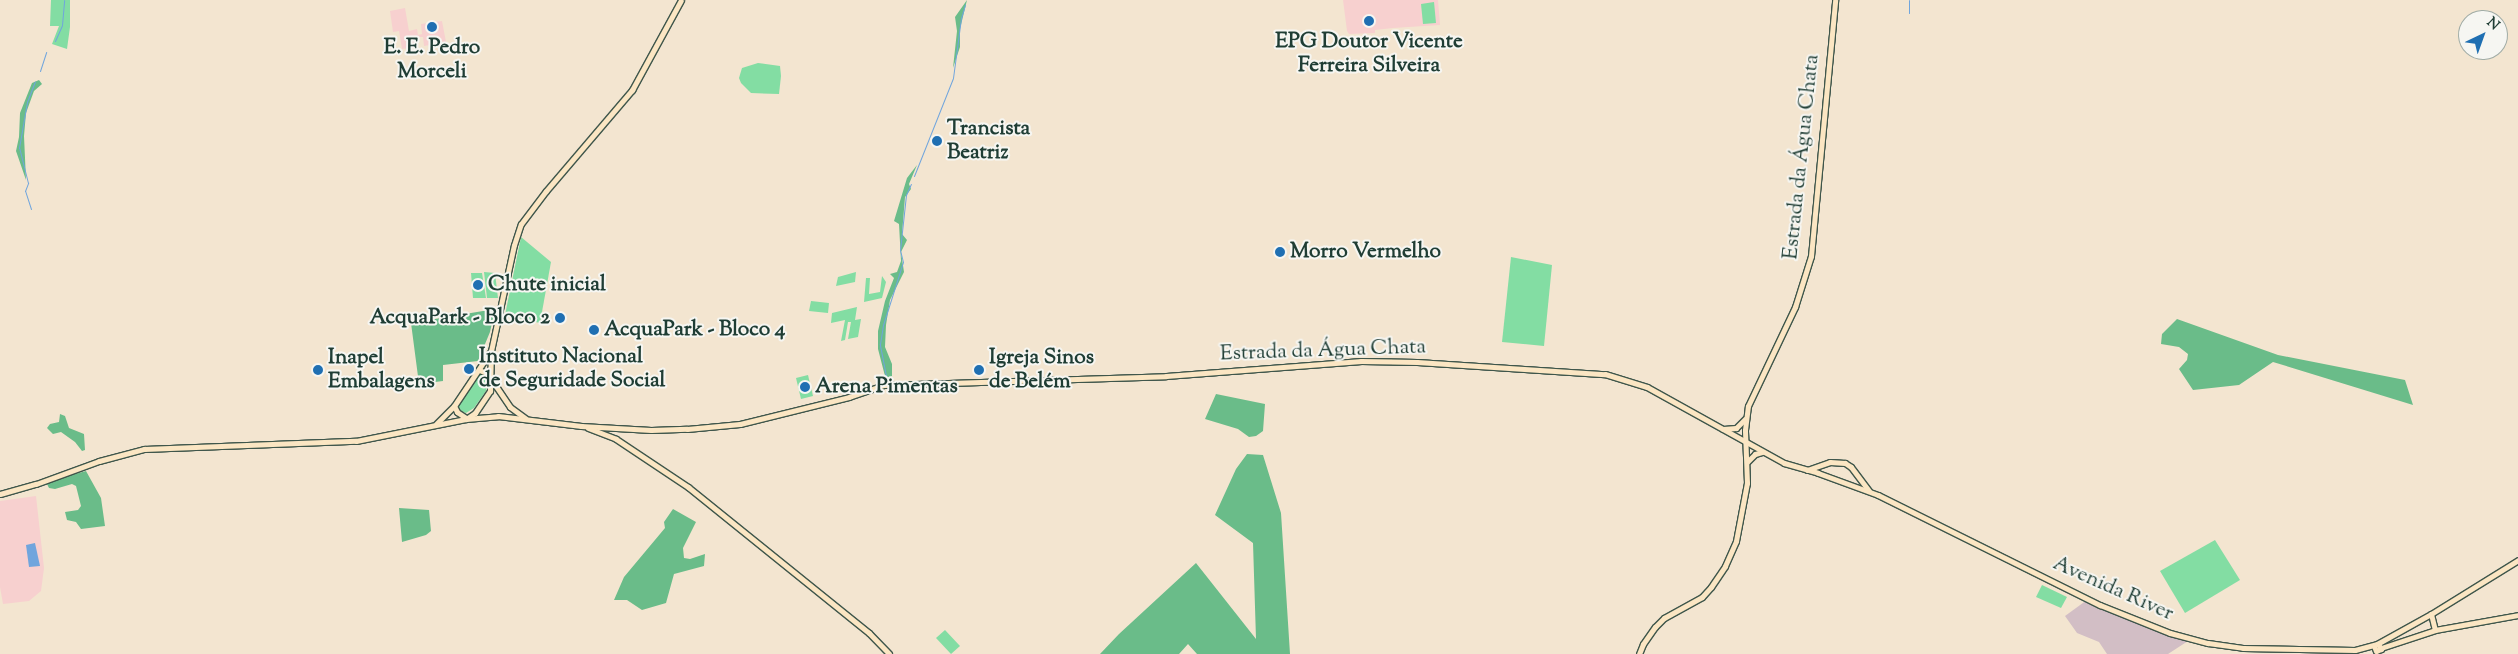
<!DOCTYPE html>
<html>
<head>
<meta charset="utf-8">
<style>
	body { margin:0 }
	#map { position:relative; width:2518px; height:654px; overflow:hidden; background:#f3e5d0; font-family:"Sorts Mill Goudy",serif }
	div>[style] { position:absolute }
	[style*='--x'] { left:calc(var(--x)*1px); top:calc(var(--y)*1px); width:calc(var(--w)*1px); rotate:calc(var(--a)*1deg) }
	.built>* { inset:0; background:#f7d0cf }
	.industrial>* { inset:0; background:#d2bec5 }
	.green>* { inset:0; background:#83dda3 }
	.forest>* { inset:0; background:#6abc89 }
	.water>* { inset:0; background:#70a5dd }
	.stream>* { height:1px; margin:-0.5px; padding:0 0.5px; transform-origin:0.5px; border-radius:0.5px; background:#70a5dd }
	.roads { filter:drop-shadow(1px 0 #3f564b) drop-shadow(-1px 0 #3f564b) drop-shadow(0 1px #3f564b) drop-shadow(0 -1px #3f564b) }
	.secondary>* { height:5px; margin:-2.5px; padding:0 2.5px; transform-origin:2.5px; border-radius:2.5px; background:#fbe6c3 }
	.dots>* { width:14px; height:14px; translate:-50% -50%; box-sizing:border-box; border:2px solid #f6f6f2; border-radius:50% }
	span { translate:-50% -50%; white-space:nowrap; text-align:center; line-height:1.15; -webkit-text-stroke:4px #f6f6f2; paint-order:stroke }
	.poi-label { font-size:21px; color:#1f3d34; font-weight:700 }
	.left { translate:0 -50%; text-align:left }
	.right { translate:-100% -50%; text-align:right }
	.street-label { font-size:21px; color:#1f3d34 }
	.north { position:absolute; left:2458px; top:10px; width:50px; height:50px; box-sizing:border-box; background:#f6f6f2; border:1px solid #a0aca6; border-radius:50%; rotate:42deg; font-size:14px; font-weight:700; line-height:20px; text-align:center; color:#1f3d34 }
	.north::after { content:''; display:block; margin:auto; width:18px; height:22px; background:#1f6fb2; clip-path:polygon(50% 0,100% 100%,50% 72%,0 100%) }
</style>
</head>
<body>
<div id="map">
	<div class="built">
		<div style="clip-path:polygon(1343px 0,1438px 0,1440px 25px,1393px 28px,1375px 30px,1375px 33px,1349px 34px,1347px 31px)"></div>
		<div style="clip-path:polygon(405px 8px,409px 31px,417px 29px,418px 35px,422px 34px,421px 24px,442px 21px,446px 42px,424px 46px,423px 37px,418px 37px,418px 47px,402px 49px,399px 31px,393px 32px,390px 11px)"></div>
		<div style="clip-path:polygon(36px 496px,44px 568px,41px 591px,29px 601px,3px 604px,0 587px,0 501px)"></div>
	</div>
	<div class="industrial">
		<div style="clip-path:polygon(2087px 600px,2141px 625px,2188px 641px,2168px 654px,2107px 654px,2099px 642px,2077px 633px,2065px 616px)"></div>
	</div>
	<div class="green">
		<div style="clip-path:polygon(51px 0,70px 0,70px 27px,67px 49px,52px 44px,59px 26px,50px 26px)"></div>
		<div style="clip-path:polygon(1434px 2px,1436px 23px,1423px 24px,1421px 4px)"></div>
		<div style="clip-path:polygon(758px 63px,780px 66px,781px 76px,779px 94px,751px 93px,741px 83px,739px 78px,742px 68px)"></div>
		<div style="clip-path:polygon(521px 237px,551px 262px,540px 323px,505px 315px)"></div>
		<div style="clip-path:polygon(1511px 257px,1552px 265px,1544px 346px,1502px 342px)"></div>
		<div style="clip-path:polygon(484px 272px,495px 273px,498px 298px,487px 298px)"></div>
		<div style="clip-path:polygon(856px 272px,855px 282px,836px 286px,838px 277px)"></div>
		<div style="clip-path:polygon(471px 273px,482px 273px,486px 298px,473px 298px)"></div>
		<div style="clip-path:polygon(882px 276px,886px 282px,882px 298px,864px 302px,866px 278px,870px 278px,869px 294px,880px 292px)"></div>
		<div style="clip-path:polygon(811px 301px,829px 303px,828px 313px,809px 311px)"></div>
		<div style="clip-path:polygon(857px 307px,855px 320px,861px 319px,858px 337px,848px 339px,851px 322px,848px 322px,845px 340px,841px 341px,845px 320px,831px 323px,832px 313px)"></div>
		<div style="clip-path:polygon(480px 374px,485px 377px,488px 383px,486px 391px,474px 408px,466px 413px,461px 411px,458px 406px)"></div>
		<div style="clip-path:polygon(808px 375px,813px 396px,801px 399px,796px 378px)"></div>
		<div style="clip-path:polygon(2215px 540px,2240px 580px,2185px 613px,2160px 571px)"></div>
		<div style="clip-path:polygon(2042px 585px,2067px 597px,2061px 608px,2036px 597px)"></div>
		<div style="clip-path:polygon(945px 630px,960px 646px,951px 654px,936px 638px)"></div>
	</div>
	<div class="forest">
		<div style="clip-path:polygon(967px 0,960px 29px,960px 47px,953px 68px,957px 31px,955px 17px)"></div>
		<div style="clip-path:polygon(39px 80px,42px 84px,34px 91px,26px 113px,24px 136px,26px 180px,16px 151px,19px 137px,20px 113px,32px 83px)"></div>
		<div style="clip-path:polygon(917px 165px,909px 184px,911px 189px,905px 197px,902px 234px,907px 240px,901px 252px,904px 272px,890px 300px,886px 325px,885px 347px,892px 364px,892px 376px,886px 380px,878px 349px,878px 331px,885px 301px,894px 278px,890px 274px,897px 272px,901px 261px,899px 224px,894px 221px,907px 178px)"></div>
		<div style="clip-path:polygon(495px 309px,490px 332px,478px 361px,443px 365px,443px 381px,419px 384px,411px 323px)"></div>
		<div style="clip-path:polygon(2177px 319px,2278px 355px,2405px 380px,2413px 405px,2273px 362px,2239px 385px,2193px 390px,2179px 369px,2187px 360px,2188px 354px,2179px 347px,2161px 344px,2162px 334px)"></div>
		<div style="clip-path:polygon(1216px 394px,1265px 404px,1263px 431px,1256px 436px,1249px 437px,1238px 429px,1205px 419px)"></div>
		<div style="clip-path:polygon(60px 414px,65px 416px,69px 428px,84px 434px,85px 450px,82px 451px,75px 442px,61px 432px,53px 434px,47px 428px,50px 424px,59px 422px)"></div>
		<div style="clip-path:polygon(1247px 454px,1263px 455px,1281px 513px,1290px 654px,1197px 654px,1188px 644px,1179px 654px,1100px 654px,1119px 634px,1196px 563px,1256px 639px,1253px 543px,1215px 515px,1236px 469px)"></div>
		<div style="clip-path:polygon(86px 471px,101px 498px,105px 526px,81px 529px,76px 522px,67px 520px,65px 512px,78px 510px,81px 506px,76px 486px,72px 484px,55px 489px,49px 488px,46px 482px)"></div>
		<div style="clip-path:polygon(399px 508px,429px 510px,431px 531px,426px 535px,402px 542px)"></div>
		<div style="clip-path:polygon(673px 509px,696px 522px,683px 548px,684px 558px,690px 559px,705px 554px,704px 566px,674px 574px,666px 603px,642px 610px,627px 600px,614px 600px,624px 577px,665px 528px,664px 522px)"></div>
	</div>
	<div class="water">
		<div style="clip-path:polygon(35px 543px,40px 566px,29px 567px,26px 545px)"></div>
	</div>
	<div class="stream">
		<div style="--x:1909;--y:13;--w:13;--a:-90"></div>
		<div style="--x:55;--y:41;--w:17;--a:-66"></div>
		<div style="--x:62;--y:25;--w:25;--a:-85"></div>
		<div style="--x:40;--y:71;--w:20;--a:-72"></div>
		<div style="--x:914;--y:176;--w:105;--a:-68.3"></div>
		<div style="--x:953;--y:78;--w:61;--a:-82.4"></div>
		<div style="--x:961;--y:18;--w:14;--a:-73"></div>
		<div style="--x:31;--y:209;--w:19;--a:-108"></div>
		<div style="--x:25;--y:191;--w:9;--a:-69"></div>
		<div style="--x:28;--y:183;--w:36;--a:-104"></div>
		<div style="--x:19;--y:148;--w:47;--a:-80.1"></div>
		<div style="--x:27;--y:102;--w:22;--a:-69"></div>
		<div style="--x:886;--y:376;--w:33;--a:-101"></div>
		<div style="--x:880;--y:344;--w:19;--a:-81"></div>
		<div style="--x:883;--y:325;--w:66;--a:-72.4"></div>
		<div style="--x:903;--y:262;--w:12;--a:-104"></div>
		<div style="--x:900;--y:250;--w:55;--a:-83.8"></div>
		<div style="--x:906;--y:195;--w:12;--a:-66"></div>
	</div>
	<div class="roads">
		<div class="secondary">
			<div style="--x:479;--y:370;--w:9;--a:21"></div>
			<div style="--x:487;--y:373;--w:41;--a:55.9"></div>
			<div style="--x:510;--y:407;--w:19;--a:36"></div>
			<div style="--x:454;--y:406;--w:7;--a:63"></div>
			<div style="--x:457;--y:412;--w:11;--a:34"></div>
			<div style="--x:466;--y:419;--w:32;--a:-5"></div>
			<div style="--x:498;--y:416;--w:84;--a:6.9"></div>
			<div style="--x:581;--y:426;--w:70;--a:3.3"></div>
			<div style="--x:651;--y:430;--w:36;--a:-2"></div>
			<div style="--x:687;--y:429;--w:53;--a:-5.4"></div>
			<div style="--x:740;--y:424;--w:112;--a:-13.9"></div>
			<div style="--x:849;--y:397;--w:37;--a:-19"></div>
			<div style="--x:884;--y:385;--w:282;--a:-1.8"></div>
			<div style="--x:1166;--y:376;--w:196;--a:-4.4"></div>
			<div style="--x:1361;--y:361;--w:56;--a:1"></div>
			<div style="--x:1417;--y:362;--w:188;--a:3.7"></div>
			<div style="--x:1605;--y:374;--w:44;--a:17.2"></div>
			<div style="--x:1647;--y:387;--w:157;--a:29"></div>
			<div style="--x:1784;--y:463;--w:35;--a:16"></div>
			<div style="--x:1818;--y:473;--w:64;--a:20.1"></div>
			<div style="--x:1878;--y:495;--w:248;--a:26.4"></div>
			<div style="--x:2100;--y:605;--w:75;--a:21.8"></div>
			<div style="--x:2170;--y:633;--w:39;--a:15"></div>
			<div style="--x:2208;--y:643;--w:35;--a:8"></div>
			<div style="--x:2243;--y:648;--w:112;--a:1"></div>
			<div style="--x:2355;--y:650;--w:24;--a:-15"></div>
			<div style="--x:2378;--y:644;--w:6;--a:59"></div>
			<div style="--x:2381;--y:649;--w:5;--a:158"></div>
			<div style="--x:2376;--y:651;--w:5;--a:-112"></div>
			<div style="--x:436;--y:424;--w:25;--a:-45"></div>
			<div style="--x:454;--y:406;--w:66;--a:-56.1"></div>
			<div style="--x:491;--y:351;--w:108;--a:-77.8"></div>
			<div style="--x:514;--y:245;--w:22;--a:-72"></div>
			<div style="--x:521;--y:224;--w:41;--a:-52.9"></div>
			<div style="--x:546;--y:191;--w:133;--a:-49.6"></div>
			<div style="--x:632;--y:90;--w:102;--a:-61.4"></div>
			<div style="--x:588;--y:428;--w:30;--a:21"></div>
			<div style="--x:616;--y:439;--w:87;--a:33.7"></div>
			<div style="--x:688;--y:487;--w:233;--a:38.9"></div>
			<div style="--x:869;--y:633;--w:29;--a:46"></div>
			<div style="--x:1723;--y:429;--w:13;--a:-4"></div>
			<div style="--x:1736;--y:428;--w:13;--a:-45"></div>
			<div style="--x:1747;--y:462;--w:11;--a:-45"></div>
			<div style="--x:1755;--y:454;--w:7;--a:-16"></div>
			<div style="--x:1807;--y:470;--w:24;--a:-19"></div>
			<div style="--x:1830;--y:462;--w:15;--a:4"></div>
			<div style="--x:1845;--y:463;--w:7;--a:34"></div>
			<div style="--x:1851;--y:467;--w:30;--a:53"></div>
			<div style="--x:0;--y:494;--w:37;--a:-16"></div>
			<div style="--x:36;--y:484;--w:67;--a:-20.1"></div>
			<div style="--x:99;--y:461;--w:47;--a:-14.9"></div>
			<div style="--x:144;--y:449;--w:212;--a:-2.2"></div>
			<div style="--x:356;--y:441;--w:112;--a:-11.3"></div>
			<div style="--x:466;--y:419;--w:11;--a:-34"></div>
			<div style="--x:475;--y:413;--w:27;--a:-56"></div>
			<div style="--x:490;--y:391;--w:40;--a:-88.6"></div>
			<div style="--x:2431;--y:614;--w:16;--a:76"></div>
			<div style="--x:2377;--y:644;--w:62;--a:-29.1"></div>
			<div style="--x:2431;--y:614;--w:102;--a:-31.8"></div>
			<div style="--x:2381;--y:648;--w:57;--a:-18.4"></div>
			<div style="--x:2435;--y:630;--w:84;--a:-10.2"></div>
			<div style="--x:1639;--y:654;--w:11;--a:-68"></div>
			<div style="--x:1643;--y:644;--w:21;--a:-55"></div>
			<div style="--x:1655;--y:627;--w:13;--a:-45"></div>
			<div style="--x:1664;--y:618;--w:43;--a:-28.9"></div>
			<div style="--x:1702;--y:597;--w:13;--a:-48"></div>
			<div style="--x:1711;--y:587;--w:25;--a:-56"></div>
			<div style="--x:1725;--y:566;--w:27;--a:-66"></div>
			<div style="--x:1736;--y:541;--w:59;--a:-79.3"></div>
			<div style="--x:1747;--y:483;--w:53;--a:-92.2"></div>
			<div style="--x:1745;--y:430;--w:24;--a:-83"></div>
			<div style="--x:1748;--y:406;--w:110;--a:-64.6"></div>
			<div style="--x:1795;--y:307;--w:53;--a:-72.6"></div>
			<div style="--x:1811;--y:256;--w:257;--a:-84.6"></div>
		</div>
	</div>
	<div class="dots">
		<div style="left:1369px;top:21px;background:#1f6fb2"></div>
		<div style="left:432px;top:27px;background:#1f6fb2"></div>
		<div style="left:937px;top:141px;background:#1f6fb2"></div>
		<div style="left:1280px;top:252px;background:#1f6fb2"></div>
		<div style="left:478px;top:285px;background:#1f6fb2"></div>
		<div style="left:560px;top:318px;background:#1f6fb2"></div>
		<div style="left:594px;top:330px;background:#1f6fb2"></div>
		<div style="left:469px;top:369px;background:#1f6fb2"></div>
		<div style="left:318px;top:370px;background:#1f6fb2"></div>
		<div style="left:979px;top:370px;background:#1f6fb2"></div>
		<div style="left:805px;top:387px;background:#1f6fb2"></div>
	</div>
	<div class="poi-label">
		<span style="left:1369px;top:54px">EPG Doutor Vicente<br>Ferreira Silveira</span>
		<span style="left:432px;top:60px">E. E. Pedro<br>Morceli</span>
		<span class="left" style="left:947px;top:141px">Trancista<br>Beatriz</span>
		<span class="left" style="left:1290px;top:252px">Morro Vermelho</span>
		<span class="left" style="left:488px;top:285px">Chute inicial</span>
		<span class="right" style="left:550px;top:318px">AcquaPark - Bloco 2</span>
		<span class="left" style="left:604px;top:330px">AcquaPark - Bloco 4</span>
		<span class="left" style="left:479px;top:369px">Instituto Nacional<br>de Seguridade Social</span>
		<span class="left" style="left:328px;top:370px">Inapel<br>Embalagens</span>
		<span class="left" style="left:989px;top:370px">Igreja Sinos<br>de Belém</span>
		<span class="left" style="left:815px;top:387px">Arena Pimentas</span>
	</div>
	<div class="street-label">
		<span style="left:1802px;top:157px;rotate:-84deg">Estrada da Água Chata</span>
		<span style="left:1323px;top:351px;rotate:-2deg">Estrada da Água Chata</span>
		<span style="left:2113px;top:589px;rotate:24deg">Avenida River</span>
	</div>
	<div class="north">N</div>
</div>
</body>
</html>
